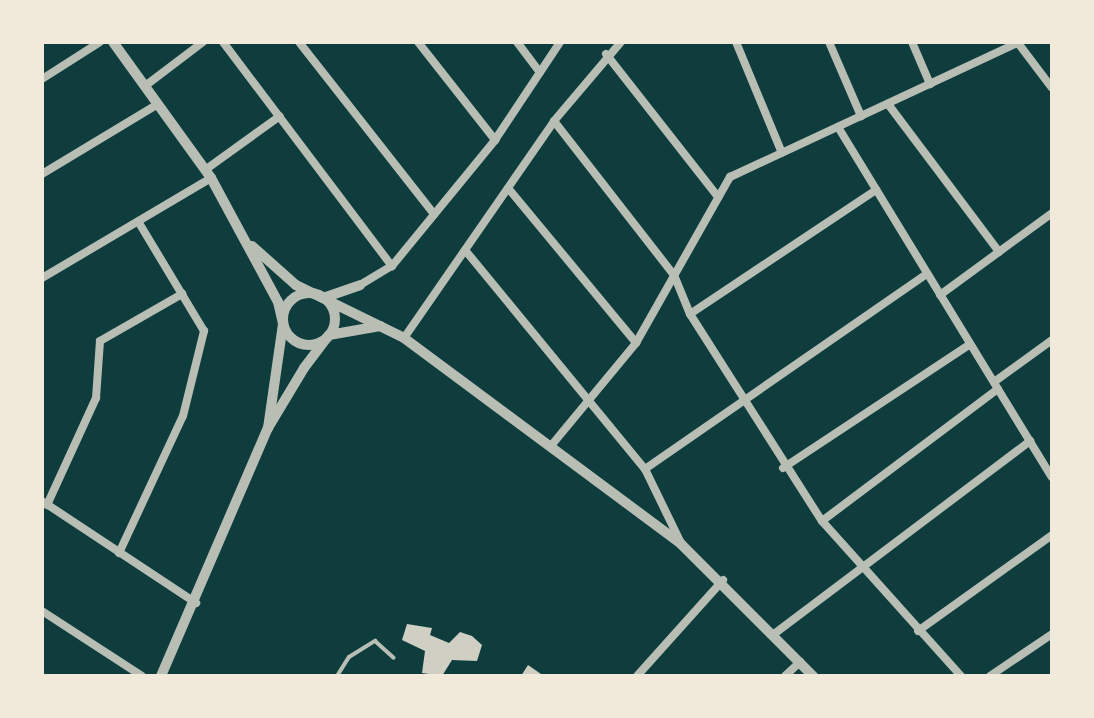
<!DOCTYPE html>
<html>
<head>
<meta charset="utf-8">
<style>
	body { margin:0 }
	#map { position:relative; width:1094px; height:718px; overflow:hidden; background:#0f3d3e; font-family:"Golos Text",sans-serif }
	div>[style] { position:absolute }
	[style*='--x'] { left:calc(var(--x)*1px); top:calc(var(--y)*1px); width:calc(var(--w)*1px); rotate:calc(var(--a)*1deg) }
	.building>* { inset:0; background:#cfcfc3 }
	.service>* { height:4px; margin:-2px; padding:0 2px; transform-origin:2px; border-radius:2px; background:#b8beb3 }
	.minor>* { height:8px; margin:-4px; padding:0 4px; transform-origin:4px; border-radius:4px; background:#b8beb3 }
	.tertiary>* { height:10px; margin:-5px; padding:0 5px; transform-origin:5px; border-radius:5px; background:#b8beb3 }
	.tertiary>.ring { margin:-5px; padding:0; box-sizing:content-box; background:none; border:10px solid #b8beb3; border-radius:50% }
	span { translate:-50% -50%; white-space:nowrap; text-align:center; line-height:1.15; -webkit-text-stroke:6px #f1e9da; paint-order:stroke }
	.frame { position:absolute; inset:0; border:44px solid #f1e9da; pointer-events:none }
</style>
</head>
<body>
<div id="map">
	<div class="building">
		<div style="clip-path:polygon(407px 624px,432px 628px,430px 635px,449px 643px,460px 632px,472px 636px,482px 645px,477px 661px,452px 660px,442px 676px,422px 673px,425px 651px,402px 640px)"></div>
		<div style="clip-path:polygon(528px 665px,541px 674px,549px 676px,521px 676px)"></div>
	</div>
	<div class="service">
		<div style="--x:337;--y:676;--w:22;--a:-58"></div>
		<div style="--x:349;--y:657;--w:31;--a:-32"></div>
		<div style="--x:375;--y:641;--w:25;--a:42"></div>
	</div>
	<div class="minor">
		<div style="--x:223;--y:42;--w:281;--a:53"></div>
		<div style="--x:299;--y:42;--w:219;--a:51.9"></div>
		<div style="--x:418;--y:42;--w:125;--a:51.8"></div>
		<div style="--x:517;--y:42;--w:38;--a:53"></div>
		<div style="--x:736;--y:42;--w:120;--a:67.5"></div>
		<div style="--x:829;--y:42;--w:81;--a:66.6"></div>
		<div style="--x:912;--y:42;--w:46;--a:66.8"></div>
		<div style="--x:1018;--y:43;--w:56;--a:52.9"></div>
		<div style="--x:606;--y:54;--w:182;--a:51.9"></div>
		<div style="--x:42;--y:79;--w:69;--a:-32.5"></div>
		<div style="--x:145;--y:86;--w:73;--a:-37.2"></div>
		<div style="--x:888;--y:104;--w:185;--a:53.1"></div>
		<div style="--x:554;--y:121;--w:195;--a:52.1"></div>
		<div style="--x:674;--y:275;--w:42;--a:67.7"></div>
		<div style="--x:690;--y:314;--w:246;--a:57.5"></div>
		<div style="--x:822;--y:521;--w:208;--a:48.1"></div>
		<div style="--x:838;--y:127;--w:410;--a:58.6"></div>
		<div style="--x:205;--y:170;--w:92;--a:-35.8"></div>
		<div style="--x:42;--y:174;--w:135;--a:-31.1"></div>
		<div style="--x:508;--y:188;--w:201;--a:50.4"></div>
		<div style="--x:465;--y:250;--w:283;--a:50.6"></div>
		<div style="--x:645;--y:469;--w:82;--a:64.1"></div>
		<div style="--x:42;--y:278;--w:196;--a:-30.6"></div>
		<div style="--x:360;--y:285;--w:37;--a:-31"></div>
		<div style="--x:392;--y:266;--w:163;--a:-50.7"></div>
		<div style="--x:495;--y:140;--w:118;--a:-56.4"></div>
		<div style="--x:940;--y:295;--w:139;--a:-36.2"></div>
		<div style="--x:690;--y:314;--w:224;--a:-33.7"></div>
		<div style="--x:404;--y:338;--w:264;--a:-55.3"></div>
		<div style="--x:554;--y:121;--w:104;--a:-49.7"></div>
		<div style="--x:994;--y:382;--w:72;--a:-35.9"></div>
		<div style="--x:550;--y:447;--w:135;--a:-50.4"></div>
		<div style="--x:636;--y:343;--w:191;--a:-60.5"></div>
		<div style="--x:730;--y:177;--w:320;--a:-25"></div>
		<div style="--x:783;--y:468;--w:224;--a:-33.5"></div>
		<div style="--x:645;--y:469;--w:343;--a:-34.7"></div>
		<div style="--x:42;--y:501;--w:185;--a:33.5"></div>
		<div style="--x:47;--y:505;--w:118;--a:-65.4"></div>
		<div style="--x:96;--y:398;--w:57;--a:-86"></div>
		<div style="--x:100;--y:341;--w:95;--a:-29.8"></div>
		<div style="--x:822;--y:521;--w:220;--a:-36.9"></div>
		<div style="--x:119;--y:553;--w:151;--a:-65"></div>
		<div style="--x:183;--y:416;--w:88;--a:-76.1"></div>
		<div style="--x:204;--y:331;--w:126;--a:-121"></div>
		<div style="--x:42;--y:611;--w:119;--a:33"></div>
		<div style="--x:918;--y:631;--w:165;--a:-35.6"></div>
		<div style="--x:774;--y:634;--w:321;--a:-37"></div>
		<div style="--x:637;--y:676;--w:129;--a:-48.1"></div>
		<div style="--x:785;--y:676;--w:21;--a:-43"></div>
		<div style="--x:990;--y:676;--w:75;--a:-34.1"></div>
	</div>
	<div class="tertiary">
		<div style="--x:113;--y:42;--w:168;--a:54.2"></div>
		<div style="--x:211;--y:178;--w:141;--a:61.6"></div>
		<div style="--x:278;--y:302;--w:23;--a:77"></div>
		<div style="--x:283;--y:324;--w:105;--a:98.2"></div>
		<div style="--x:252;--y:246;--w:59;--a:41.6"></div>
		<div style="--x:296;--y:285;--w:120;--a:26.1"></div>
		<div style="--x:404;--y:338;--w:345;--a:36.6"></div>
		<div style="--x:681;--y:544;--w:187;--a:45"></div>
		<div class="ring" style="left:283px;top:293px;width:42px;height:42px"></div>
		<div style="--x:323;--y:298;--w:39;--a:-19"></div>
		<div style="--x:161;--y:676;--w:270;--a:-66.7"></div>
		<div style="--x:268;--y:428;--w:70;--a:-59"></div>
		<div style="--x:304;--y:368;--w:41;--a:-52.9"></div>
		<div style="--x:329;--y:335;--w:52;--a:-10"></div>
	</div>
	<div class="frame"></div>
</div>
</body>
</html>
